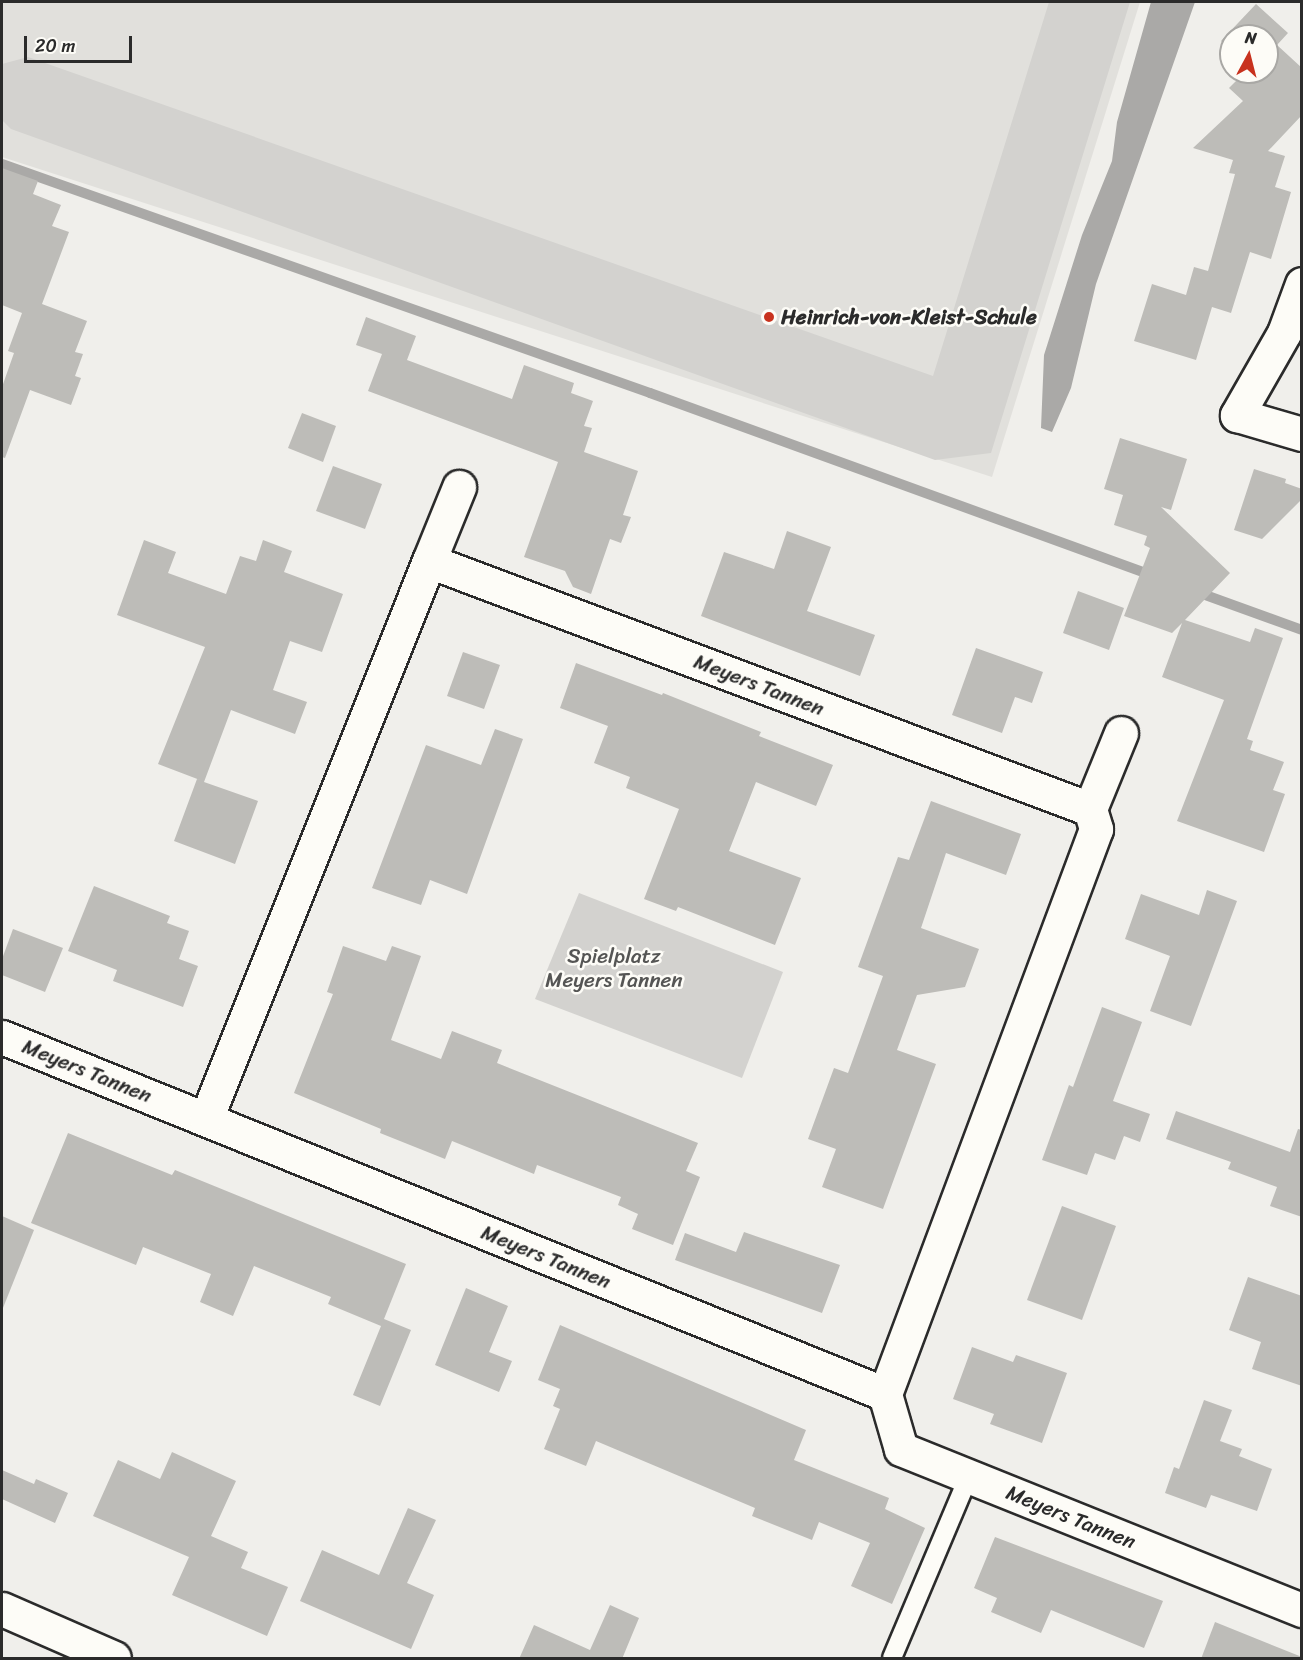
<!DOCTYPE html>
<html>
<head>
<meta charset="utf-8">
<style>
	body { margin:0 }
	#map { position:relative; width:1303px; height:1660px; overflow:hidden; background:#f0efeb; font-family:Sriracha,sans-serif }
	div>[style] { position:absolute }
	[style*='--x'] { left:calc(var(--x)*1px); top:calc(var(--y)*1px); width:calc(var(--w)*1px); rotate:calc(var(--a)*1deg) }
	.built>* { inset:0; background:#e1e0dc }
	.green>* { inset:0; background:#d3d2cf }
	.water>* { inset:0; background:#aaa9a7 }
	.stream>* { height:10px; margin:-5px; padding:0 5px; transform-origin:5px; border-radius:5px; background:#aaa9a7 }
	.building>* { inset:0; background:#bdbcb8 }
	.roads { filter:drop-shadow(2px 0 #2b2b2b) drop-shadow(-2px 0 #2b2b2b) drop-shadow(0 2px #2b2b2b) drop-shadow(0 -2px #2b2b2b) }
	.service>* { height:18px; margin:-9px; padding:0 9px; transform-origin:9px; border-radius:9px; background:#fdfcf7 }
	.minor>* { height:33px; margin:-16.5px; padding:0 16.5px; transform-origin:16.5px; border-radius:16.5px; background:#fdfcf7 }
	.dots>* { width:16px; height:16px; translate:-50% -50%; box-sizing:border-box; border:3px solid #fdfcf7; border-radius:50% }
	span { translate:-50% -50%; white-space:nowrap; text-align:center; line-height:1.15; -webkit-text-stroke:5px #fdfcf7; paint-order:stroke }
	.poi-label { font-size:21px; color:#2b2b2b; font-weight:700 }
	.left { translate:0 -50%; text-align:left }
	.street-label { font-size:21px; color:#2b2b2b }
	.park-label { font-size:21px; color:#555554 }
	.frame { position:absolute; inset:0; border:3px solid #2b2b2b; pointer-events:none }
	.north { position:absolute; left:1219px; top:24px; width:60px; height:60px; box-sizing:border-box; background:#fdfcf7; border:2px solid #a9a8a5; border-radius:50%; rotate:7deg; font-size:16px; font-weight:700; line-height:24px; text-align:center; color:#2b2b2b }
	.north::after { content:''; display:block; margin:auto; width:21px; height:27px; background:#c8321e; clip-path:polygon(50% 0,100% 100%,50% 72%,0 100%) }
	.scale { position:absolute; left:24px; top:36px; width:108px; height:27px; box-sizing:border-box; border:3px solid #2b2b2b; border-top:0; padding-left:8px; font-size:18px; line-height:21px; white-space:nowrap; color:#2b2b2b; -webkit-text-stroke:4px #fdfcf7; paint-order:stroke }
</style>
</head>
<body>
<div id="map">
	<div class="built">
		<div style="clip-path:polygon(2px 2px,1140px 2px,992px 477px,2px 157px)"></div>
	</div>
	<div class="green">
		<div style="clip-path:polygon(1049px 2px,1130px 2px,991px 453px,935px 460px,11px 129px,2px 120px,2px 64px,28px 57px,933px 376px)"></div>
		<div style="clip-path:polygon(579px 893px,783px 972px,742px 1078px,535px 999px)"></div>
	</div>
	<div class="water">
		<div style="clip-path:polygon(1151px 2px,1195px 2px,1096px 284px,1071px 388px,1052px 432px,1041px 428px,1044px 355px,1082px 235px,1112px 161px,1117px 122px)"></div>
	</div>
	<div class="stream">
		<div style="--x:2;--y:164;--w:687;--a:19.46"></div>
		<div style="--x:650;--y:393;--w:536;--a:19.96"></div>
		<div style="--x:1197;--y:592;--w:112;--a:19.9"></div>
	</div>
	<div class="building">
		<div style="clip-path:polygon(1256px 4px,1288px 33px,1277px 45px,1302px 68px,1302px 115px,1268px 151px,1285px 156px,1275px 187px,1291px 192px,1271px 259px,1250px 252px,1231px 313px,1212px 307px,1196px 360px,1134px 341px,1152px 284px,1186px 295px,1194px 267px,1208px 271px,1235px 174px,1229px 173px,1233px 160px,1193px 148px,1243px 101px,1229px 88px,1245px 72px,1267px 72px,1267px 36px,1231px 36px,1231px 51px,1221px 41px)"></div>
		<div style="clip-path:polygon(2px 168px,38px 181px,33px 194px,61px 205px,52px 226px,69px 232px,42px 304px,87px 321px,75px 352px,83px 354px,75px 376px,81px 378px,71px 405px,30px 390px,5px 458px,2px 457px,2px 387px,14px 353px,8px 351px,22px 313px,2px 305px)"></div>
		<div style="clip-path:polygon(366px 317px,416px 336px,407px 360px,512px 399px,524px 365px,574px 383px,571px 393px,593px 401px,584px 426px,592px 428px,584px 452px,638px 471px,623px 515px,631px 517px,621px 543px,610px 539px,591px 594px,573px 587px,565px 571px,524px 557px,558px 462px,368px 391px,382px 354px,356px 345px)"></div>
		<div style="clip-path:polygon(302px 413px,336px 426px,323px 462px,288px 448px)"></div>
		<div style="clip-path:polygon(1120px 438px,1187px 459px,1171px 510px,1161px 507px,1230px 573px,1185px 620px,1250px 642px,1255px 628px,1283px 638px,1247px 739px,1253px 741px,1250px 750px,1284px 762px,1273px 790px,1285px 794px,1264px 852px,1177px 821px,1224px 700px,1162px 677px,1182px 623px,1172px 633px,1124px 616px,1150px 548px,1144px 545px,1147px 536px,1114px 525px,1123px 495px,1104px 489px)"></div>
		<div style="clip-path:polygon(333px 466px,382px 484px,365px 529px,316px 511px)"></div>
		<div style="clip-path:polygon(1254px 469px,1286px 479px,1285px 483px,1302px 489px,1302px 499px,1262px 539px,1234px 530px)"></div>
		<div style="clip-path:polygon(787px 531px,831px 547px,807px 611px,875px 635px,860px 676px,701px 616px,724px 552px,774px 569px)"></div>
		<div style="clip-path:polygon(144px 540px,176px 552px,168px 573px,226px 594px,240px 556px,256px 561px,263px 540px,292px 551px,284px 572px,343px 594px,322px 652px,290px 641px,273px 690px,307px 702px,295px 734px,231px 710px,204px 782px,258px 801px,235px 864px,174px 841px,197px 779px,200px 780px,158px 764px,205px 647px,117px 615px)"></div>
		<div style="clip-path:polygon(1078px 591px,1124px 608px,1109px 650px,1063px 633px)"></div>
		<div style="clip-path:polygon(976px 648px,1043px 672px,1032px 703px,1015px 697px,1002px 733px,952px 715px)"></div>
		<div style="clip-path:polygon(463px 652px,500px 665px,484px 709px,447px 696px)"></div>
		<div style="clip-path:polygon(576px 663px,662px 695px,663px 693px,761px 732px,759px 736px,833px 765px,816px 806px,756px 782px,729px 851px,801px 878px,775px 945px,678px 907px,676px 911px,644px 899px,679px 809px,626px 788px,630px 777px,594px 763px,608px 726px,560px 708px)"></div>
		<div style="clip-path:polygon(495px 729px,523px 739px,467px 894px,430px 880px,421px 905px,372px 888px,426px 745px,481px 765px)"></div>
		<div style="clip-path:polygon(931px 801px,1021px 834px,1006px 875px,946px 853px,921px 928px,979px 949px,965px 987px,917px 995px,897px 1050px,936px 1064px,883px 1209px,822px 1187px,836px 1149px,808px 1139px,834px 1068px,848px 1073px,883px 976px,858px 967px,898px 857px,909px 860px)"></div>
		<div style="clip-path:polygon(94px 886px,170px 916px,167px 923px,189px 931px,179px 959px,198px 966px,183px 1007px,113px 981px,117px 970px,68px 951px)"></div>
		<div style="clip-path:polygon(1207px 890px,1237px 901px,1191px 1026px,1150px 1011px,1170px 956px,1125px 939px,1141px 894px,1199px 915px)"></div>
		<div style="clip-path:polygon(13px 929px,63px 948px,45px 992px,2px 975px,2px 959px)"></div>
		<div style="clip-path:polygon(343px 946px,386px 961px,392px 946px,421px 956px,391px 1040px,441px 1059px,452px 1031px,502px 1050px,497px 1063px,698px 1143px,686px 1171px,700px 1177px,673px 1245px,632px 1229px,638px 1214px,618px 1205px,621px 1197px,537px 1165px,534px 1174px,452px 1141px,445px 1159px,380px 1133px,381px 1129px,294px 1093px,333px 994px,327px 992px)"></div>
		<div style="clip-path:polygon(1102px 1007px,1142px 1022px,1113px 1101px,1150px 1114px,1140px 1142px,1124px 1136px,1115px 1160px,1095px 1153px,1087px 1175px,1042px 1160px,1069px 1085px,1073px 1087px)"></div>
		<div style="clip-path:polygon(1176px 1111px,1290px 1152px,1298px 1129px,1302px 1130px,1302px 1217px,1270px 1206px,1277px 1187px,1228px 1169px,1231px 1162px,1166px 1139px)"></div>
		<div style="clip-path:polygon(68px 1133px,172px 1175px,175px 1170px,406px 1264px,384px 1319px,411px 1330px,380px 1406px,353px 1395px,381px 1326px,328px 1304px,331px 1297px,254px 1266px,233px 1316px,200px 1302px,211px 1274px,143px 1247px,136px 1265px,31px 1223px)"></div>
		<div style="clip-path:polygon(1062px 1206px,1116px 1226px,1082px 1320px,1027px 1300px)"></div>
		<div style="clip-path:polygon(2px 1216px,34px 1230px,3px 1308px,2px 1308px)"></div>
		<div style="clip-path:polygon(744px 1232px,840px 1265px,822px 1313px,675px 1260px,685px 1233px,736px 1252px)"></div>
		<div style="clip-path:polygon(1248px 1277px,1302px 1296px,1302px 1386px,1252px 1369px,1261px 1342px,1229px 1330px)"></div>
		<div style="clip-path:polygon(466px 1288px,508px 1306px,489px 1352px,512px 1361px,499px 1392px,435px 1365px)"></div>
		<div style="clip-path:polygon(560px 1325px,806px 1430px,794px 1460px,889px 1498px,885px 1509px,925px 1528px,892px 1604px,851px 1586px,870px 1543px,819px 1522px,812px 1540px,752px 1516px,755px 1508px,596px 1441px,586px 1466px,544px 1449px,560px 1409px,553px 1406px,560px 1389px,538px 1380px)"></div>
		<div style="clip-path:polygon(972px 1347px,1013px 1362px,1016px 1355px,1067px 1373px,1042px 1443px,990px 1424px,994px 1414px,953px 1399px)"></div>
		<div style="clip-path:polygon(1204px 1400px,1232px 1410px,1220px 1441px,1242px 1449px,1239px 1456px,1272px 1469px,1257px 1511px,1211px 1495px,1206px 1508px,1165px 1493px,1174px 1467px,1179px 1469px)"></div>
		<div style="clip-path:polygon(172px 1452px,236px 1481px,211px 1536px,248px 1552px,241px 1568px,288px 1587px,267px 1636px,172px 1595px,189px 1557px,93px 1516px,118px 1460px,160px 1479px)"></div>
		<div style="clip-path:polygon(2px 1470px,34px 1484px,36px 1479px,68px 1493px,55px 1523px,2px 1499px)"></div>
		<div style="clip-path:polygon(408px 1508px,436px 1520px,407px 1583px,434px 1595px,411px 1649px,300px 1601px,322px 1550px,379px 1575px)"></div>
		<div style="clip-path:polygon(995px 1537px,1163px 1601px,1144px 1648px,1051px 1610px,1041px 1633px,991px 1612px,997px 1598px,974px 1588px)"></div>
		<div style="clip-path:polygon(610px 1605px,639px 1618px,622px 1659px,519px 1659px,534px 1625px,590px 1650px)"></div>
		<div style="clip-path:polygon(1215px 1622px,1302px 1657px,1302px 1659px,1201px 1659px)"></div>
	</div>
	<div class="roads">
		<div class="service">
			<div style="--x:892;--y:1658;--w:198;--a:-67.1"></div>
		</div>
		<div class="minor">
			<div style="--x:1302;--y:284;--w:52;--a:110.2"></div>
			<div style="--x:1284;--y:333;--w:95;--a:119.8"></div>
			<div style="--x:1237;--y:415;--w:68;--a:16.3"></div>
			<div style="--x:429;--y:561;--w:80;--a:-67.9"></div>
			<div style="--x:1090;--y:809;--w:82;--a:-67.8"></div>
			<div style="--x:2;--y:1037;--w:952;--a:22.01"></div>
			<div style="--x:885;--y:1394;--w:57;--a:73.8"></div>
			<div style="--x:901;--y:1449;--w:432;--a:21.9"></div>
			<div style="--x:206;--y:1119;--w:601;--a:-68.22"></div>
			<div style="--x:429;--y:561;--w:706;--a:20.57"></div>
			<div style="--x:1090;--y:809;--w:21;--a:73"></div>
			<div style="--x:1096;--y:829;--w:603;--a:110.48"></div>
			<div style="--x:2;--y:1609;--w:122;--a:23.6"></div>
		</div>
	</div>
	<div class="dots">
		<div style="left:769px;top:317px;background:#c8321e"></div>
	</div>
	<div class="poi-label">
		<span class="left" style="left:781px;top:317px">Heinrich-von-Kleist-Schule</span>
	</div>
	<div class="street-label">
		<span style="left:759px;top:685px;rotate:21deg">Meyers Tannen</span>
		<span style="left:87px;top:1071px;rotate:22deg">Meyers Tannen</span>
		<span style="left:546px;top:1257px;rotate:22deg">Meyers Tannen</span>
		<span style="left:1071px;top:1517px;rotate:22deg">Meyers Tannen</span>
	</div>
	<div class="park-label">
		<span style="left:614px;top:968px">Spielplatz<br>Meyers Tannen</span>
	</div>
	<div class="frame"></div>
	<div class="north">N</div>
	<div class="scale">20 m</div>
</div>
</body>
</html>
